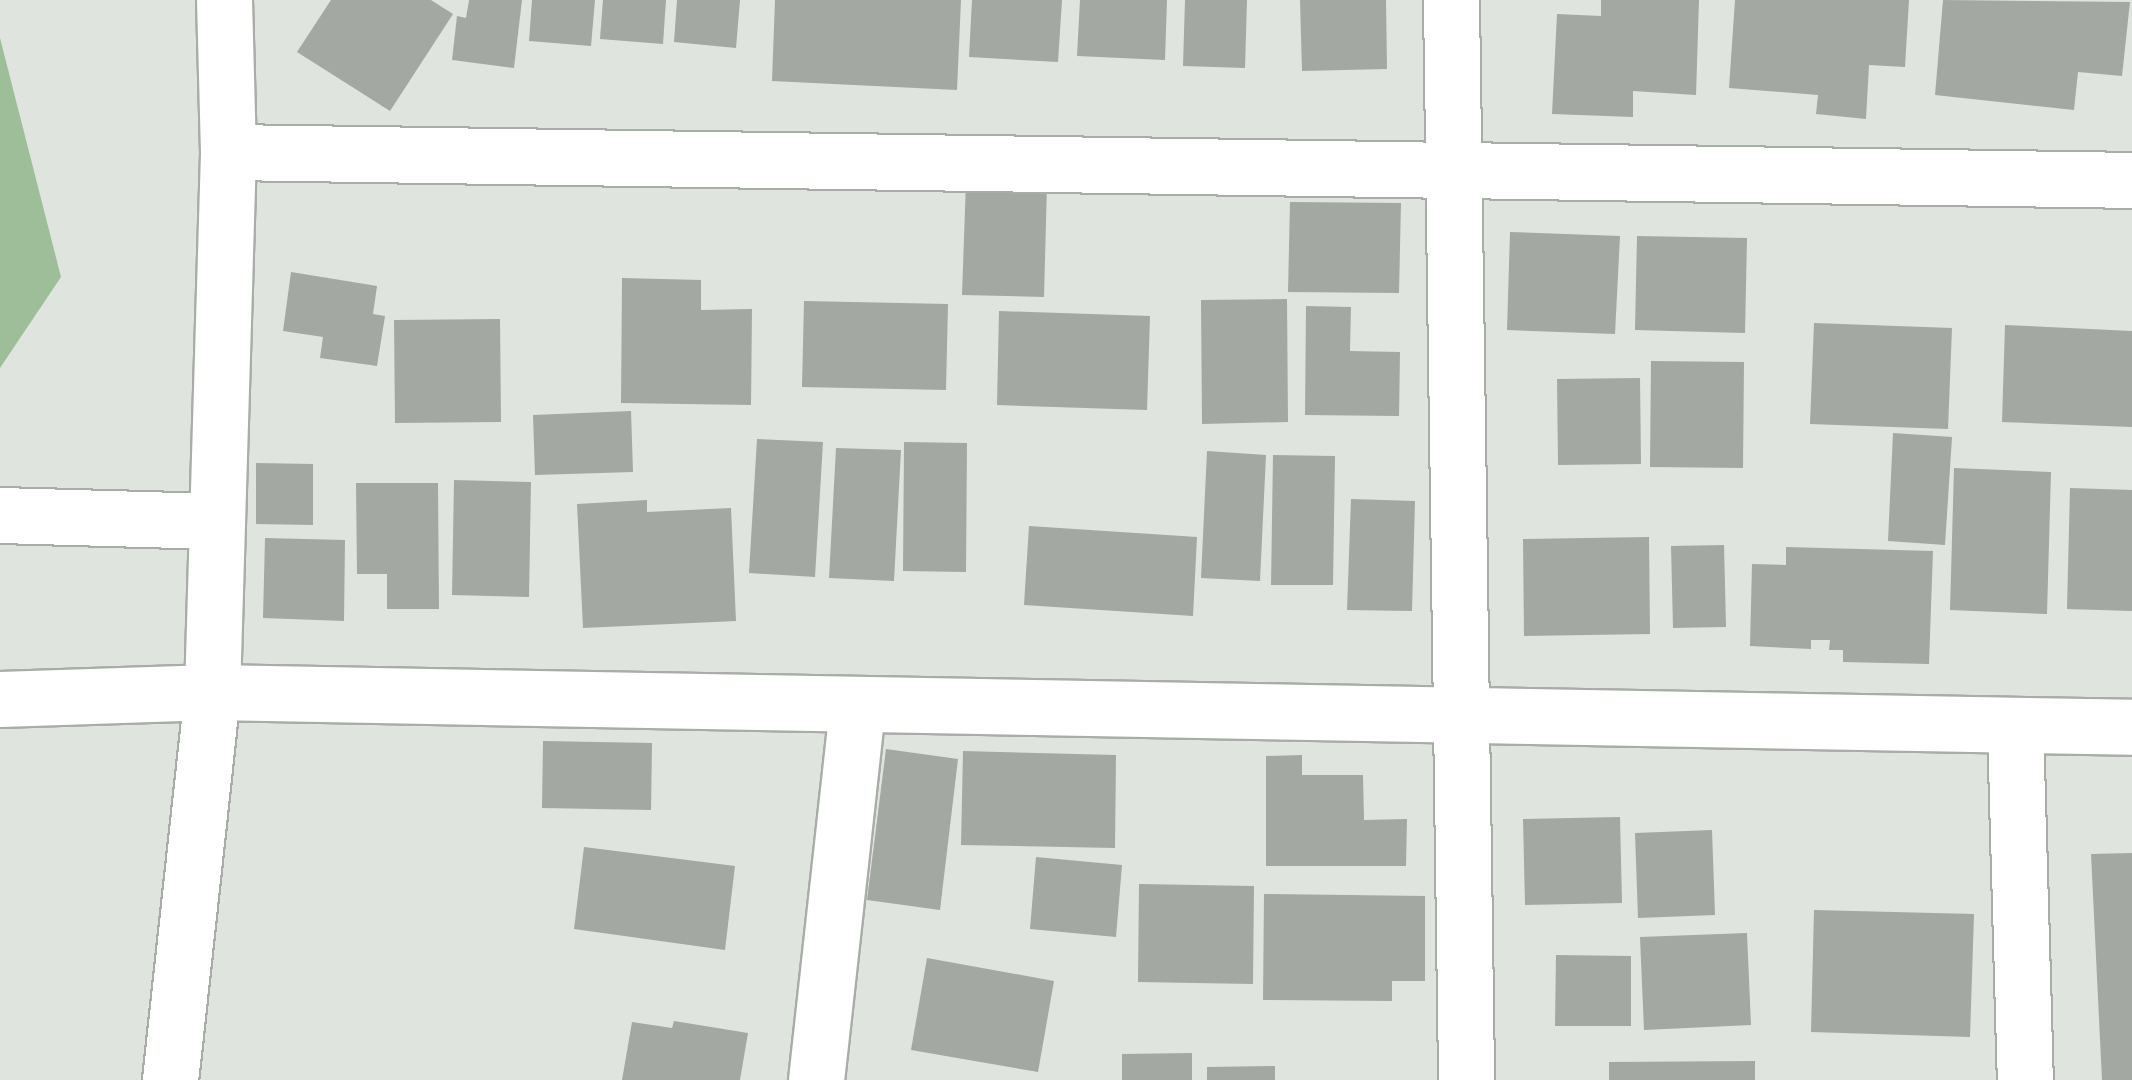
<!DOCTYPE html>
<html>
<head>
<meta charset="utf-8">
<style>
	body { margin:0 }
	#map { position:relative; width:2132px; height:1080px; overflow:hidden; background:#dfe4de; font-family:Montserrat,sans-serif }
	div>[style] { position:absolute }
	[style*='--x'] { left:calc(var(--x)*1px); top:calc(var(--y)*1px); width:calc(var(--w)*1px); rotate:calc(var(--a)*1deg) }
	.water>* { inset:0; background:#9ebe9a }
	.building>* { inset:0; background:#a3a8a2 }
	.roads { filter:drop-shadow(2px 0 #a8ada7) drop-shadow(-2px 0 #a8ada7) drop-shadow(0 2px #a8ada7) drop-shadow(0 -2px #a8ada7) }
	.minor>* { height:55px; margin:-27.5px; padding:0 27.5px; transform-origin:27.5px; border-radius:27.5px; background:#fff }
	span { translate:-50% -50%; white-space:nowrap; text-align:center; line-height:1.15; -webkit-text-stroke:10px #fff; paint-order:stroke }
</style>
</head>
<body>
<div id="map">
	<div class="water">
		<div style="clip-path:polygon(0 38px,61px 277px,0 368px)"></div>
	</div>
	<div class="building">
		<div style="clip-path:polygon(331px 0,431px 0,453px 14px,390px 111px,297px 52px)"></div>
		<div style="clip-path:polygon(469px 0,522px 0,514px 68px,452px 60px,457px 16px,466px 18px)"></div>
		<div style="clip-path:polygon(532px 0,595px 0,591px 46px,529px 41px)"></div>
		<div style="clip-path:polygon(603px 0,666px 0,663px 44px,600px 39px)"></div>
		<div style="clip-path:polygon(677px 0,740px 0,736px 48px,674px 42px)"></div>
		<div style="clip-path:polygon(775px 0,961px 0,957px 90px,772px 81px)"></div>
		<div style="clip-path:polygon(972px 0,1062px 0,1058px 62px,969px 57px)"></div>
		<div style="clip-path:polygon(1080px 0,1167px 0,1165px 60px,1077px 56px)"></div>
		<div style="clip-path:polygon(1185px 0,1247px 0,1245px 68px,1183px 66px)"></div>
		<div style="clip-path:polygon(1300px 0,1386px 0,1387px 69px,1302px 71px)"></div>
		<div style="clip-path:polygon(1601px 0,1699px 0,1696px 95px,1633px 91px,1633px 117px,1552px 114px,1557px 14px,1601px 16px)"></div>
		<div style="clip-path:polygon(1735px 0,1909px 0,1905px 67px,1869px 65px,1866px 119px,1816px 114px,1818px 95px,1729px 88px)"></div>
		<div style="clip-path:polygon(1943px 0,2130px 2px,2122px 76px,2078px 72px,2074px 110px,1935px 95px)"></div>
		<div style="clip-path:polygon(966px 181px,1047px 184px,1044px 297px,962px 295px)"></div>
		<div style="clip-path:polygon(1290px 202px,1401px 203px,1399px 293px,1288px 292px)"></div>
		<div style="clip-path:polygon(1510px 232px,1620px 236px,1615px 334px,1507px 330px)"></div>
		<div style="clip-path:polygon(1637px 236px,1747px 238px,1745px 333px,1635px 330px)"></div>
		<div style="clip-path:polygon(291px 272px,377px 286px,373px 314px,385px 316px,377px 366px,320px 358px,323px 337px,283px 331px)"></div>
		<div style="clip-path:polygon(622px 278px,701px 280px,701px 310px,752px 309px,751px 405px,621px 403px)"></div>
		<div style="clip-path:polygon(1287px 299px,1288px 422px,1202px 424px,1201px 300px)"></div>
		<div style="clip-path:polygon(804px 301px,948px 304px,946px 390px,802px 387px)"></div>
		<div style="clip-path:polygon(1306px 306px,1351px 307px,1350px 351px,1400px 352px,1399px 416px,1305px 415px)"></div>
		<div style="clip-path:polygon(999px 311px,1150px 316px,1147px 410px,997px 405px)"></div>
		<div style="clip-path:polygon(500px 319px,501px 422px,395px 423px,394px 320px)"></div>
		<div style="clip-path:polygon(1814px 323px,1952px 328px,1948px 429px,1810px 424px)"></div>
		<div style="clip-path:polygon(2005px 325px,2132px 331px,2132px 427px,2002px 422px)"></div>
		<div style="clip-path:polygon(1651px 361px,1744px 362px,1743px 468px,1650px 467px)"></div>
		<div style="clip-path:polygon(1640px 378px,1641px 464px,1558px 465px,1557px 379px)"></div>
		<div style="clip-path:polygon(631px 411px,633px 472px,535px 475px,533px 415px)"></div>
		<div style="clip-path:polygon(1893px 433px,1952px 437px,1945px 545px,1888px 541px)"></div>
		<div style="clip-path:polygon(757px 439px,823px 442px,815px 577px,749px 573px)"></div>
		<div style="clip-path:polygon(904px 442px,967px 443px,966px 572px,903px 571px)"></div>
		<div style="clip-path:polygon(836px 448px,901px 450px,894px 581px,829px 578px)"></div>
		<div style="clip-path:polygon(1207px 451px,1266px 455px,1260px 581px,1201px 578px)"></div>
		<div style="clip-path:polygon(1273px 455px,1335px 456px,1333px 585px,1271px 585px)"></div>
		<div style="clip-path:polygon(256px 463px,313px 464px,313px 525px,256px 524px)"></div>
		<div style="clip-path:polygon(1954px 468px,2051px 472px,2047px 614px,1950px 610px)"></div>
		<div style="clip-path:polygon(454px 480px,531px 482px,529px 597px,452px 595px)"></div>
		<div style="clip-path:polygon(356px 483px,438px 483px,439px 609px,387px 609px,387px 574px,357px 574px)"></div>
		<div style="clip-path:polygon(2070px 488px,2132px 490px,2132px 611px,2067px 609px)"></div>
		<div style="clip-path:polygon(1351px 499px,1415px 501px,1412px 611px,1347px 610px)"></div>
		<div style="clip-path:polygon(647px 500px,647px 512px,731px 508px,736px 621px,583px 628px,577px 504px)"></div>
		<div style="clip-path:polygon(1029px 526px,1197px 537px,1193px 616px,1024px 605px)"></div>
		<div style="clip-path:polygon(1649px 537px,1650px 634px,1524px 636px,1523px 539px)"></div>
		<div style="clip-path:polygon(265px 538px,345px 540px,344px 621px,263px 618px)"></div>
		<div style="clip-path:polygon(1724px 545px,1726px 627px,1673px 628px,1671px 546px)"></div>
		<div style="clip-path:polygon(1786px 547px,1933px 551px,1929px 664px,1843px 662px,1843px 650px,1829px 650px,1830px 640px,1811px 640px,1811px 649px,1750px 646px,1752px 564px,1786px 565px)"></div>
		<div style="clip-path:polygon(543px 741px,652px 743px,651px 810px,542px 808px)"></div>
		<div style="clip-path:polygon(886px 749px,958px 759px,940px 910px,867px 900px)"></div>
		<div style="clip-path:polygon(963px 751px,1116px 755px,1115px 848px,961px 845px)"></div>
		<div style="clip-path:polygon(1302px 755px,1302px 775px,1363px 775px,1364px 820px,1407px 819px,1406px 866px,1266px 866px,1266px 756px)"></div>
		<div style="clip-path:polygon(1620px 817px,1622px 903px,1525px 905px,1523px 819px)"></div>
		<div style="clip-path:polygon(1712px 830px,1715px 915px,1638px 918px,1635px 833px)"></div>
		<div style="clip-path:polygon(584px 847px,735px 866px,725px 950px,574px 929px)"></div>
		<div style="clip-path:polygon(2132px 853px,2132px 1080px,2102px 1080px,2091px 854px)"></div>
		<div style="clip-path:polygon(1036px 857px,1122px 865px,1116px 937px,1030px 929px)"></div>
		<div style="clip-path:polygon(1139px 884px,1254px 886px,1253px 984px,1138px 982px)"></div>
		<div style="clip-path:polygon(1264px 894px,1425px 896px,1425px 981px,1392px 981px,1392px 1001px,1263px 1000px)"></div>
		<div style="clip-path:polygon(1814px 910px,1974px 914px,1970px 1037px,1811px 1032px)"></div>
		<div style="clip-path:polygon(1747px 933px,1751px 1025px,1644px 1030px,1640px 937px)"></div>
		<div style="clip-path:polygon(1556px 955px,1631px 956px,1631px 1026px,1555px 1026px)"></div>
		<div style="clip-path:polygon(927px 958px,1054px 981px,1038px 1072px,911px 1050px)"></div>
		<div style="clip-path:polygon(674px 1021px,748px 1033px,740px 1080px,622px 1080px,632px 1022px,672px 1028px)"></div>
		<div style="clip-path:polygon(1192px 1053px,1192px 1080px,1122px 1080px,1122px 1054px)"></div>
		<div style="clip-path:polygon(1755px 1061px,1755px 1080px,1609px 1080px,1609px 1062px)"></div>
		<div style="clip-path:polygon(1275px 1066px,1275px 1080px,1207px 1080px,1207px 1067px)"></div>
	</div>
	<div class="roads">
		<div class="minor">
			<div style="--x:1451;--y:0;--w:1080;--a:89.2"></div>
			<div style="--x:228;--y:152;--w:1904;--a:0.84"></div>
			<div style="--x:0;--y:515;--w:217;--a:1.6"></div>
			<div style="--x:0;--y:699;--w:212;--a:-1.9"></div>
			<div style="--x:212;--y:692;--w:1920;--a:1.04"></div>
			<div style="--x:2015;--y:727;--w:353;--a:88.4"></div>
			<div style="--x:170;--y:1080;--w:390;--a:-83.8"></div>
			<div style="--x:212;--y:692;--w:540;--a:-88.3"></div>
			<div style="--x:228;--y:152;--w:152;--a:-91.5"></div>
			<div style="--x:816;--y:1080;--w:373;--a:-83.7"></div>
		</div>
	</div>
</div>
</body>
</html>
